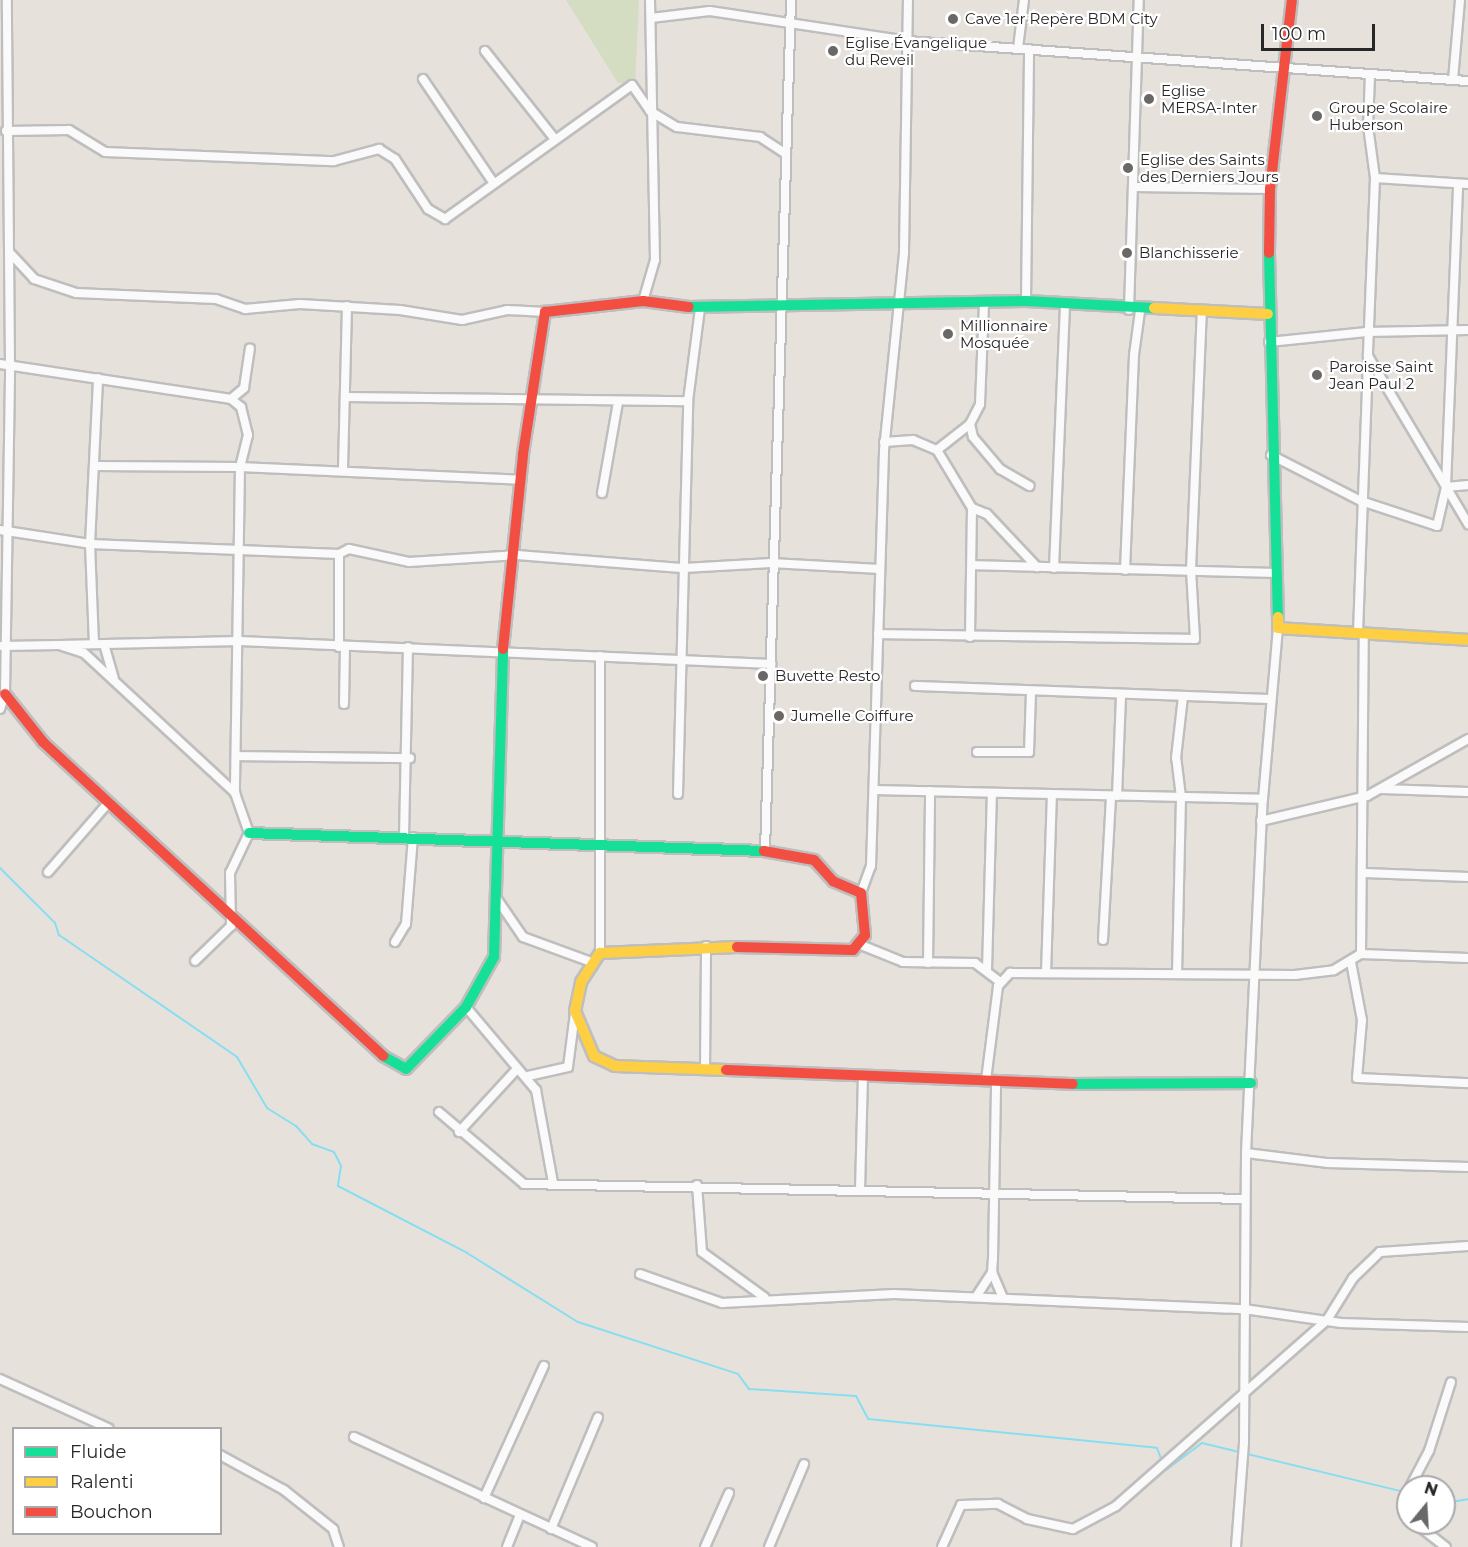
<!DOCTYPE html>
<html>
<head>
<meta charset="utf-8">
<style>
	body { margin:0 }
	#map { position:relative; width:1468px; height:1547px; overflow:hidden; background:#e7e1dc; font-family:Montserrat,sans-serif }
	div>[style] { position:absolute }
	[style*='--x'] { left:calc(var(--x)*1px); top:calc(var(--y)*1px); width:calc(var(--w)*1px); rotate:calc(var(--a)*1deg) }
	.cemetery>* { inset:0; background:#d4dcc2 }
	.stream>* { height:2px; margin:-1px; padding:0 1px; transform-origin:1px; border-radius:1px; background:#87def0 }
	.roads { filter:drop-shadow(2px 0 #bfbebf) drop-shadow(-2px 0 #bfbebf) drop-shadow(0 2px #bfbebf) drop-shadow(0 -2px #bfbebf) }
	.street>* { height:8px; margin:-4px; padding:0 4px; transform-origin:4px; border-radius:4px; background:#fbfafa }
	.fast>* { height:10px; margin:-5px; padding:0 5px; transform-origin:5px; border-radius:5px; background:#16e098 }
	.slow>* { height:10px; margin:-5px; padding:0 5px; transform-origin:5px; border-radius:5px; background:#ffcf43 }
	.jam>* { height:10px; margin:-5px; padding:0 5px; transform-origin:5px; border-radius:5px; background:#f24e42 }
	.dots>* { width:16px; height:16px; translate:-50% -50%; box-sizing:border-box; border:3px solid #fff; border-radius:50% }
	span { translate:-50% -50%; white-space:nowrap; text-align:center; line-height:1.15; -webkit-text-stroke:4.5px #fff; paint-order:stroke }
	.poi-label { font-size:15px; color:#272727 }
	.left { translate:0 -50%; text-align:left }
	.legend { position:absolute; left:12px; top:1427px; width:210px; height:108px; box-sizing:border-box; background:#fff; border:2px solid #a9a9a9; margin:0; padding:8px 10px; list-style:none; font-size:18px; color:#272727 }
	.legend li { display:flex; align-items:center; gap:12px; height:30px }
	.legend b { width:30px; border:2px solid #a9a9a9 }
	.north { position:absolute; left:1396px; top:1475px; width:60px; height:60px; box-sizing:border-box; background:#fff; border:2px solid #a9a9a9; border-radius:50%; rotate:18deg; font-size:16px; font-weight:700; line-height:24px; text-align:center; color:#272727 }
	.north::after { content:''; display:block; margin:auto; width:21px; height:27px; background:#6a6866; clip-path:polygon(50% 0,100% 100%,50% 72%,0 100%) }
	.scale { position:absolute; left:1261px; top:24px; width:114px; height:27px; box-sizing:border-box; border:3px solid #272727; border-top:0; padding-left:8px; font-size:18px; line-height:21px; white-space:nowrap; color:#272727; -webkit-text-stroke:4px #fff; paint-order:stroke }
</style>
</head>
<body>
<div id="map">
	<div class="cemetery">
		<div style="clip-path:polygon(566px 0,639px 0,635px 83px,618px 83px)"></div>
	</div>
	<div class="stream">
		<div style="--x:0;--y:868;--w:78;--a:45"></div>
		<div style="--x:55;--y:923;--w:13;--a:72"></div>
		<div style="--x:59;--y:935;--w:216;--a:34.4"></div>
		<div style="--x:237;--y:1057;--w:59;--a:59.5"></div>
		<div style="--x:267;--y:1108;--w:34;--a:32"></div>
		<div style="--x:296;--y:1126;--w:24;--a:48"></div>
		<div style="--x:312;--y:1144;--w:23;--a:20"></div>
		<div style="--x:334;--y:1152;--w:16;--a:63"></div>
		<div style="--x:341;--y:1166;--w:20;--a:99"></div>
		<div style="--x:338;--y:1186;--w:145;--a:27.4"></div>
		<div style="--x:467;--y:1253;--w:131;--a:31.9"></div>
		<div style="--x:578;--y:1322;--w:168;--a:18"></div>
		<div style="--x:738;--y:1374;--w:19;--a:54"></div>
		<div style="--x:749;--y:1389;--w:107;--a:3.7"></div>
		<div style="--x:856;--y:1396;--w:26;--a:62"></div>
		<div style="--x:868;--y:1419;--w:290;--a:5.7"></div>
		<div style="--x:1157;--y:1448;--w:14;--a:69"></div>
		<div style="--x:1165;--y:1466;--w:4;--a:76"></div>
		<div style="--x:1166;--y:1470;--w:45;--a:-36.9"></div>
		<div style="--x:1202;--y:1443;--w:212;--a:13.6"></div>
		<div style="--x:1444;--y:1503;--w:24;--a:-9"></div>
	</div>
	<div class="roads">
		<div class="street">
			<div style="--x:651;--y:18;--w:59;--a:-6.8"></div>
			<div style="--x:710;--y:11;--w:200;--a:8.6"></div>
			<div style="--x:908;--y:41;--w:561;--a:4.09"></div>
			<div style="--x:1018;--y:48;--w:48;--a:-82.9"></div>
			<div style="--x:485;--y:51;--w:111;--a:51.6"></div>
			<div style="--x:1370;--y:75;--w:51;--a:92.2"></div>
			<div style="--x:1368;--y:126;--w:52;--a:82.3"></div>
			<div style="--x:1375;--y:178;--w:178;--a:92.3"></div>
			<div style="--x:1368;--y:356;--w:196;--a:59.2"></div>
			<div style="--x:423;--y:79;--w:125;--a:55.8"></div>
			<div style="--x:1453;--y:80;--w:80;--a:-85"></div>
			<div style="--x:6;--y:131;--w:63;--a:-0.9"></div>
			<div style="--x:69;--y:130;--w:42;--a:31.4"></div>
			<div style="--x:105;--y:152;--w:229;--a:2.3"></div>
			<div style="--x:334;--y:161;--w:47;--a:-14.9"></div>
			<div style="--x:379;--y:149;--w:19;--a:32"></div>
			<div style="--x:395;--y:159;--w:60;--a:56.6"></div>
			<div style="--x:428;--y:209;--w:20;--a:30"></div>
			<div style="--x:445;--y:219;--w:230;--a:-35.6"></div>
			<div style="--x:632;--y:85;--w:32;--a:55"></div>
			<div style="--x:650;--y:111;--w:31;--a:31"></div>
			<div style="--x:677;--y:127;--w:84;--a:6.9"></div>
			<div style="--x:760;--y:137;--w:31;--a:33"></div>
			<div style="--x:1375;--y:178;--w:93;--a:3.7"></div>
			<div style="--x:1135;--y:187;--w:135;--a:0.8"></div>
			<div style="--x:10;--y:253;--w:35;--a:47"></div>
			<div style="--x:34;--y:279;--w:44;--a:18.4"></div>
			<div style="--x:76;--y:293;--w:140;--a:2.5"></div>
			<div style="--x:216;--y:299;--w:31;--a:19"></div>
			<div style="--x:245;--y:309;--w:55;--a:-5.2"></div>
			<div style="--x:300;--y:304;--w:100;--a:3.4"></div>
			<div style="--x:400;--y:310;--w:63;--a:9.2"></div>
			<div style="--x:462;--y:320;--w:46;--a:-12.5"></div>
			<div style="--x:507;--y:310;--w:38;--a:3"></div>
			<div style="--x:643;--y:301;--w:43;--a:-73.7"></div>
			<div style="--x:655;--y:260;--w:260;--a:-91.1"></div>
			<div style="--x:1026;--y:301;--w:252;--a:-89.3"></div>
			<div style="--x:1129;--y:310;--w:310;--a:-88.2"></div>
			<div style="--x:1269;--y:342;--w:98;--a:-5.9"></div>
			<div style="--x:1366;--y:332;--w:102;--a:-1.1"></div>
			<div style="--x:0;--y:364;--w:234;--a:8.6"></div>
			<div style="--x:231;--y:399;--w:13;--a:39"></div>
			<div style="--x:241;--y:407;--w:29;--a:76"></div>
			<div style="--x:248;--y:435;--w:33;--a:104"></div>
			<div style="--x:240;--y:467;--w:281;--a:2.6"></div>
			<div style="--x:347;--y:397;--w:341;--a:0.7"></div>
			<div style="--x:231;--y:399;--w:17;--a:-40"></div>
			<div style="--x:244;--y:388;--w:40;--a:-81.5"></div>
			<div style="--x:970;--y:424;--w:13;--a:77"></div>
			<div style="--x:973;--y:437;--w:42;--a:49.8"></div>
			<div style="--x:1000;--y:469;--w:34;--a:30"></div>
			<div style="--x:884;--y:442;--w:29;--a:-4"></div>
			<div style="--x:913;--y:440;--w:26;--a:23"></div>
			<div style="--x:937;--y:450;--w:68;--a:58.9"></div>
			<div style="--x:972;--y:508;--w:129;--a:90.9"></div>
			<div style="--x:937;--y:450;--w:42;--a:-38.2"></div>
			<div style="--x:970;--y:424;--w:22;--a:-63"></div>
			<div style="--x:980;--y:404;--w:98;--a:-87.7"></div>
			<div style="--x:1271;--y:455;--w:101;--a:27.1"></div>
			<div style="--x:1361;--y:501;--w:80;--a:18.2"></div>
			<div style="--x:1437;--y:526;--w:40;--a:-77"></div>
			<div style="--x:1446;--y:487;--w:303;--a:-87.7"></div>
			<div style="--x:95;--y:466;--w:145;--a:0.4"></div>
			<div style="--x:240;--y:467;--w:326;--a:90.9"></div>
			<div style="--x:235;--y:793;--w:42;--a:70.7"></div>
			<div style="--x:249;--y:833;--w:44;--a:115.4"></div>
			<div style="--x:230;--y:873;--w:53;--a:88.9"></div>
			<div style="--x:231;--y:926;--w:50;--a:135.8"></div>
			<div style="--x:343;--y:469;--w:163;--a:-88.6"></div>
			<div style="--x:1446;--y:487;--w:22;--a:-5"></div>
			<div style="--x:602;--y:493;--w:92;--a:-80"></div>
			<div style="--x:972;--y:508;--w:16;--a:22"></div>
			<div style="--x:987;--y:514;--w:73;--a:46.7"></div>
			<div style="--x:0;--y:530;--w:91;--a:8.8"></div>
			<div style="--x:90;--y:544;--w:249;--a:2.3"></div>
			<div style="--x:339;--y:554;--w:11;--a:-27"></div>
			<div style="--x:349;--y:549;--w:61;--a:12.2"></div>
			<div style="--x:409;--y:562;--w:108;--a:-3.7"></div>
			<div style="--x:517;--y:555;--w:168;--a:4.5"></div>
			<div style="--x:684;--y:568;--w:87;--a:-3.3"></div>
			<div style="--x:771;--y:563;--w:109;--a:3.2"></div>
			<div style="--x:972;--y:565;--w:301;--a:1.5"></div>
			<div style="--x:1054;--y:568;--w:263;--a:-87.6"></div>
			<div style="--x:1125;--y:570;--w:215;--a:-87.6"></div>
			<div style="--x:1134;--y:355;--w:44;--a:-82.2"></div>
			<div style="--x:1358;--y:633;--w:277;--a:-87.9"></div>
			<div style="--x:878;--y:634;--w:317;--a:0.9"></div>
			<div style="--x:1195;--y:639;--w:69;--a:-93.3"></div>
			<div style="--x:1191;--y:570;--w:258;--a:-87.6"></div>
			<div style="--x:94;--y:644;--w:100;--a:-92.3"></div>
			<div style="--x:90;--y:544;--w:166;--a:-87.2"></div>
			<div style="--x:104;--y:644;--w:35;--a:74"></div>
			<div style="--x:59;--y:645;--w:181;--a:-1.3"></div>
			<div style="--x:240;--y:641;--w:532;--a:2.48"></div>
			<div style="--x:2;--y:646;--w:57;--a:-1"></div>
			<div style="--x:59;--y:645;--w:26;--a:18"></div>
			<div style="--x:84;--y:653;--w:206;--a:42.8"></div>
			<div style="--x:339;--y:647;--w:93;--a:-90"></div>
			<div style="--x:600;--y:656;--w:297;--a:90"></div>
			<div style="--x:915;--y:686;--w:356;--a:2.1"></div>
			<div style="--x:344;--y:704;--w:57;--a:-89"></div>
			<div style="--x:0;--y:709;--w:16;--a:-72"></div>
			<div style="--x:5;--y:694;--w:329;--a:-89.1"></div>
			<div style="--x:10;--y:365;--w:365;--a:-90.5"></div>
			<div style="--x:977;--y:752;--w:52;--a:0"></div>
			<div style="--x:1029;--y:752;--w:59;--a:-88.1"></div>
			<div style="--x:236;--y:756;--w:174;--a:0.7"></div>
			<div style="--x:1382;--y:789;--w:86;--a:2"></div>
			<div style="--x:874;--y:790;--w:389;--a:1.3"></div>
			<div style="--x:678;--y:794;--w:393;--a:-88.5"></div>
			<div style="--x:688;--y:401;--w:94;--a:-82.6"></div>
			<div style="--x:1117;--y:796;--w:101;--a:-87.7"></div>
			<div style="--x:1261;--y:821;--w:109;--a:-13.3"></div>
			<div style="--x:1367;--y:796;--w:116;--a:-29.4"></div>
			<div style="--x:404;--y:837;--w:190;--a:-88.8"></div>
			<div style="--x:765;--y:851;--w:851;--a:-88.25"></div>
			<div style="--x:48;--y:872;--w:93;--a:-48.9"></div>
			<div style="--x:1365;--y:873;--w:103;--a:2.2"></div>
			<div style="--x:861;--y:893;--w:29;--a:-70"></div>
			<div style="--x:871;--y:866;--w:416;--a:-88.2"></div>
			<div style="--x:884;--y:450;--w:199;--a:-84.2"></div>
			<div style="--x:904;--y:252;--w:252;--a:-89.1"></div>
			<div style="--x:497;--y:899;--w:46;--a:55.6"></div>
			<div style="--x:523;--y:937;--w:72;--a:20.2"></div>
			<div style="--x:1103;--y:940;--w:144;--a:-86.8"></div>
			<div style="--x:395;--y:942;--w:21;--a:-59"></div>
			<div style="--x:406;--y:924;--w:87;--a:-85.4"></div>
			<div style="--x:861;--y:945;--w:45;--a:22"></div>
			<div style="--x:903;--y:962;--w:72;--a:0.8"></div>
			<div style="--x:975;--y:963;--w:31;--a:37"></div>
			<div style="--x:1361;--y:954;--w:320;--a:-89.5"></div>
			<div style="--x:1351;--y:962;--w:59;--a:79.3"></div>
			<div style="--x:1362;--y:1020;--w:58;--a:94.9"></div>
			<div style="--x:1357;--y:1078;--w:111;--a:2.6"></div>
			<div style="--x:928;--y:963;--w:172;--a:-89.3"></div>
			<div style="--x:987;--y:970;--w:177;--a:-88.4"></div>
			<div style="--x:1046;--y:973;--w:179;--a:-88.1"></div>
			<div style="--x:1177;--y:974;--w:177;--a:-88.7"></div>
			<div style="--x:1181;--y:797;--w:39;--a:-97"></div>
			<div style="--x:1176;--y:758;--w:61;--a:-83.5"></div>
			<div style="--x:466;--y:1007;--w:109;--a:49.9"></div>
			<div style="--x:536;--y:1090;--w:95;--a:79.6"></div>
			<div style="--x:705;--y:1069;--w:123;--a:-89.5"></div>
			<div style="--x:528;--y:1076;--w:41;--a:-12.7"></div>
			<div style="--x:568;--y:1067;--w:54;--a:-82.6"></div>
			<div style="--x:986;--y:1080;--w:95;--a:-82.7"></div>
			<div style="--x:998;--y:986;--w:18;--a:-47"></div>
			<div style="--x:1010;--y:973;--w:285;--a:0.4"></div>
			<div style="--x:1295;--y:975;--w:39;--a:-7"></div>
			<div style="--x:1334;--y:970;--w:31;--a:-31"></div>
			<div style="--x:1361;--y:954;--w:107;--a:2.1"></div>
			<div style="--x:439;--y:1112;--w:111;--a:40.3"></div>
			<div style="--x:524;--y:1184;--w:721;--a:1.19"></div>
			<div style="--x:459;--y:1132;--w:86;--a:-47.4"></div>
			<div style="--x:1246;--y:1153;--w:83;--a:7"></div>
			<div style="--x:1328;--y:1163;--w:140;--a:1.6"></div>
			<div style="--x:697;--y:1185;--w:67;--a:85.7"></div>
			<div style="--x:702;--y:1252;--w:77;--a:36"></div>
			<div style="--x:860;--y:1190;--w:113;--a:-88.5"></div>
			<div style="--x:992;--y:1272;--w:28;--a:67"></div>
			<div style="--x:640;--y:1274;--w:87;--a:19.5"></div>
			<div style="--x:722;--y:1303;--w:172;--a:-3"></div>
			<div style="--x:894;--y:1294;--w:350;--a:2.5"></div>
			<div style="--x:1244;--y:1309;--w:98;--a:8.2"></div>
			<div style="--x:1341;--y:1323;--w:127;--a:1.8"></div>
			<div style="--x:976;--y:1297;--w:30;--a:-57"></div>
			<div style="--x:992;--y:1272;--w:13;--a:-86"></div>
			<div style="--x:993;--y:1259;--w:178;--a:-89"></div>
			<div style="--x:0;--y:1379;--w:119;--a:24.4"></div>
			<div style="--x:354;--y:1437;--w:262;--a:24.8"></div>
			<div style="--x:220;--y:1455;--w:73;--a:28.7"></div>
			<div style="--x:284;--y:1490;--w:63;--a:38.5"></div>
			<div style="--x:333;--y:1529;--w:19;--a:72"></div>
			<div style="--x:1410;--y:1487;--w:41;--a:-62.2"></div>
			<div style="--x:1429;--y:1451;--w:72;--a:-72.3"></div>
			<div style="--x:484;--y:1498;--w:145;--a:-65.6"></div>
			<div style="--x:1415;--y:1523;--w:39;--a:38"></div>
			<div style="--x:551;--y:1529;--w:121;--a:-67.2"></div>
			<div style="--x:507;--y:1547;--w:35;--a:-68"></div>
			<div style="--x:705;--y:1547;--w:59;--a:-66"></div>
			<div style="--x:769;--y:1547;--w:90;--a:-67.1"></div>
			<div style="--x:942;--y:1547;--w:46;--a:-65.7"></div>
			<div style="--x:961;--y:1505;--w:37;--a:-2"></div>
			<div style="--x:998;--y:1504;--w:33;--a:27"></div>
			<div style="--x:1027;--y:1519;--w:47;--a:12.3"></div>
			<div style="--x:1073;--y:1529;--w:49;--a:-28.1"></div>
			<div style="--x:1116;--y:1506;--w:281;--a:-41.4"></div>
			<div style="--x:1327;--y:1320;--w:49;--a:-58.2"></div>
			<div style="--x:1353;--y:1278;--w:37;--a:-44"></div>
			<div style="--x:1380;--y:1252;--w:88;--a:-3.9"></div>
			<div style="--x:1236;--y:1547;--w:105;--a:-85.6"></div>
			<div style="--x:1244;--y:1442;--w:289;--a:-89.6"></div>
			<div style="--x:1246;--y:1153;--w:354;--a:-87.3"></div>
			<div style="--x:1263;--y:799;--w:172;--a:-85"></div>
		</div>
		<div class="fast">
			<div style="--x:1269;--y:253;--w:364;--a:88.6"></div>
			<div style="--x:689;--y:307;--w:337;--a:-1"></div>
			<div style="--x:1026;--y:301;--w:128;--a:3.1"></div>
			<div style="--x:249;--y:833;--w:515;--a:2"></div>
			<div style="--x:383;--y:1056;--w:26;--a:29"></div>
			<div style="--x:406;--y:1069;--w:86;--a:-45.9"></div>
			<div style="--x:466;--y:1007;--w:57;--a:-60.8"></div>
			<div style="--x:494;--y:957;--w:308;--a:-88.3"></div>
			<div style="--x:1073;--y:1084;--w:178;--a:-0.3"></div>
		</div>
		<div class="slow">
			<div style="--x:1154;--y:308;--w:114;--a:3"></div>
			<div style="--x:1278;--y:617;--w:11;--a:90"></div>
			<div style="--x:1278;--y:628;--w:190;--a:3.6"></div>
			<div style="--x:726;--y:1070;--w:111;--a:-177.9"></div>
			<div style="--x:615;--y:1066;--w:23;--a:-155"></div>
			<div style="--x:594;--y:1056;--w:49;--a:-112.9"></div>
			<div style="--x:575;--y:1011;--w:30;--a:-78"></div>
			<div style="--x:581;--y:982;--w:35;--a:-57"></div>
			<div style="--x:600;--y:953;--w:137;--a:-2.5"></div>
		</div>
		<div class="jam">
			<div style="--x:1269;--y:253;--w:64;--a:-89.1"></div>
			<div style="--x:1270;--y:189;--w:190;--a:-83.4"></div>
			<div style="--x:503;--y:649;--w:196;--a:-84.1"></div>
			<div style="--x:523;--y:454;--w:144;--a:-81.2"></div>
			<div style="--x:545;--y:312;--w:99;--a:-6.4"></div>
			<div style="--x:643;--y:301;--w:46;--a:7.4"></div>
			<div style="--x:5;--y:694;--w:61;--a:51.6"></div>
			<div style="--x:43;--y:742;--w:463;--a:42.7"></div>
			<div style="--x:737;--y:947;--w:116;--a:1.5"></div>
			<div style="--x:853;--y:950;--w:19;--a:-51"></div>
			<div style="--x:865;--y:935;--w:42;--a:-95.4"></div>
			<div style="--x:861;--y:893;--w:30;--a:-157"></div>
			<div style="--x:833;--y:881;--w:28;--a:-132"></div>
			<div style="--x:814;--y:860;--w:51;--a:-169.8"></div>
			<div style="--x:726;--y:1070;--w:347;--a:2.3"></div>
		</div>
	</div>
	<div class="dots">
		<div style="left:953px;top:19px;background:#6a6866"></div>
		<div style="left:833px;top:51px;background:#6a6866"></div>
		<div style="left:1149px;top:99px;background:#6a6866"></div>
		<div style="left:1317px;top:116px;background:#6a6866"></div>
		<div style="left:1128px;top:168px;background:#6a6866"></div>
		<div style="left:1127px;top:253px;background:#6a6866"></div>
		<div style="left:948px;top:334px;background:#6a6866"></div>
		<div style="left:1317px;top:375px;background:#6a6866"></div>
		<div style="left:763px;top:676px;background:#6a6866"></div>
		<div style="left:779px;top:716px;background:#6a6866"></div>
	</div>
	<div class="poi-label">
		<span class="left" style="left:965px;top:19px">Cave 1er Repère BDM City</span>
		<span class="left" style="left:845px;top:51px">Eglise Évangelique<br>du Reveil</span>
		<span class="left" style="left:1161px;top:99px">Eglise<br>MERSA-Inter</span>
		<span class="left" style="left:1329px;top:116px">Groupe Scolaire<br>Huberson</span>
		<span class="left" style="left:1140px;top:168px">Eglise des Saints<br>des Derniers Jours</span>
		<span class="left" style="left:1139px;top:253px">Blanchisserie</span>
		<span class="left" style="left:960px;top:334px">Millionnaire<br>Mosquée</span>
		<span class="left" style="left:1329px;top:375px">Paroisse Saint<br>Jean Paul 2</span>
		<span class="left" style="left:775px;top:676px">Buvette Resto</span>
		<span class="left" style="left:791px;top:716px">Jumelle Coiffure</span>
	</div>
	<ul class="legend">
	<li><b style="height:8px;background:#16e098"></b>Fluide</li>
	<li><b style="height:8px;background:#ffcf43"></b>Ralenti</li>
	<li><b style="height:8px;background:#f24e42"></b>Bouchon</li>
	</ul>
	<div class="north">N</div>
	<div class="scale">100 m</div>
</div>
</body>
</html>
